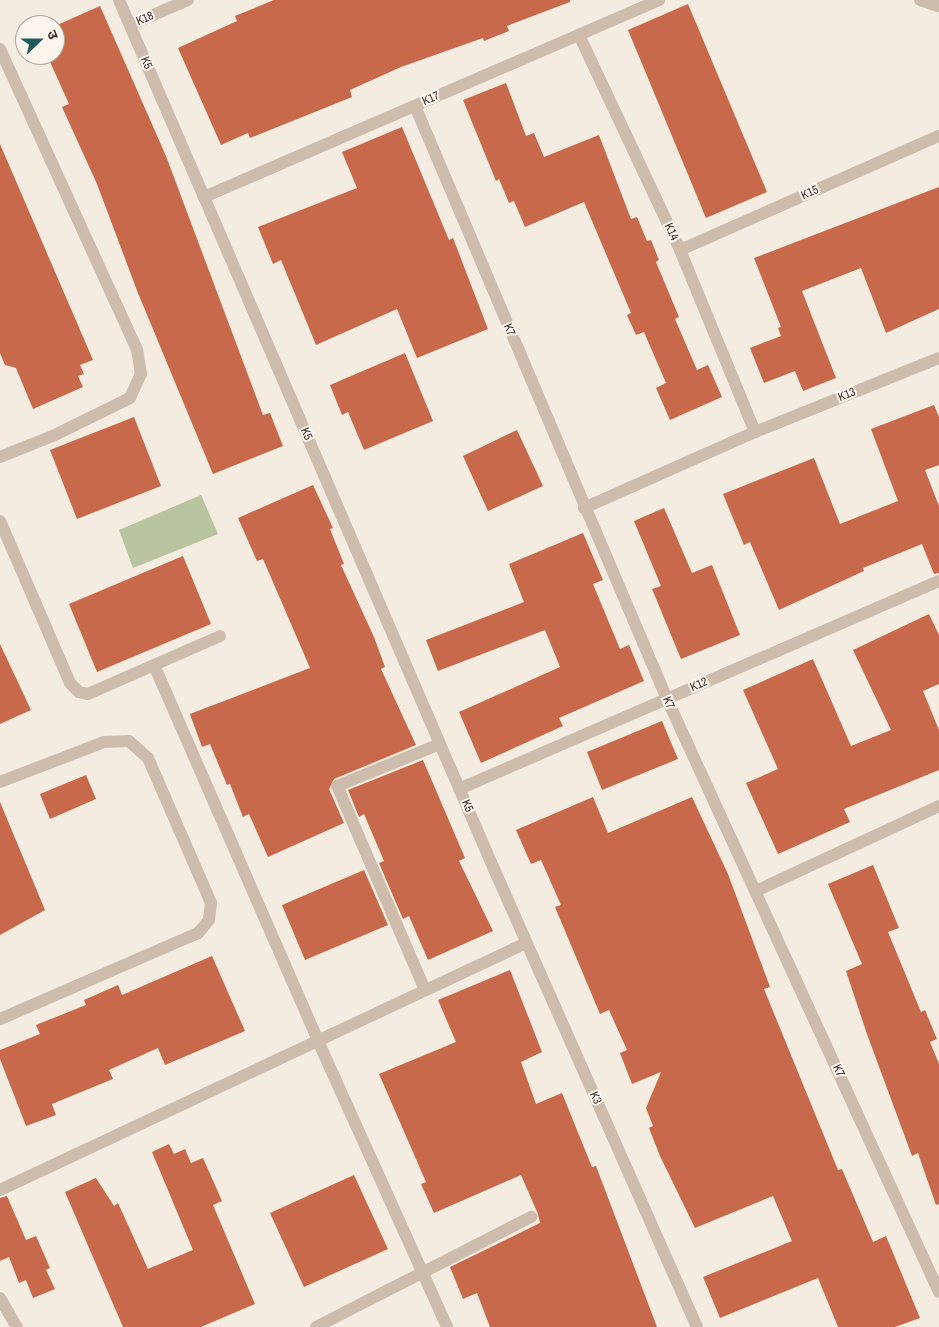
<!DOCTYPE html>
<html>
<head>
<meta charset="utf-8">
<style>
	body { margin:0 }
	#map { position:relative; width:939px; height:1327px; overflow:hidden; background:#f4ebe1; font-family:"Archivo Narrow","Noto Sans Devanagari",sans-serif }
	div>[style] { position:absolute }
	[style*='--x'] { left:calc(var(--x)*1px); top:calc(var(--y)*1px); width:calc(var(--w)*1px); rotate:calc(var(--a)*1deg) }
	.green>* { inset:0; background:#b8c4a0 }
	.building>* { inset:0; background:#c8694b }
	.minor>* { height:12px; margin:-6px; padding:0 6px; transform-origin:6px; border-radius:6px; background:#cdbbac }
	span { translate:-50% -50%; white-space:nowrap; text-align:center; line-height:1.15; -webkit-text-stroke:4px #fbf5ee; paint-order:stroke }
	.street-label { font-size:12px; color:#3b302b }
	.north { position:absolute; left:15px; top:15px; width:50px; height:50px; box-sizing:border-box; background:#fbf5ee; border:1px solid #aea6a0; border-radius:50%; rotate:68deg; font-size:14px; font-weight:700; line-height:20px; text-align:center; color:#3b302b }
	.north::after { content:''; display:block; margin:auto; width:18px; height:22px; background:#1f5a5e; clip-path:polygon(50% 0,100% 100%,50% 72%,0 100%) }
</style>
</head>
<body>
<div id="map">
	<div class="green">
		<div style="clip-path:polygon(201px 495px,218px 534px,133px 568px,119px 530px)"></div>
	</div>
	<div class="building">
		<div style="clip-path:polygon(274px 0,570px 0,570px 2px,507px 26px,509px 31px,484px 41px,483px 38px,401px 67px,350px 90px,352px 97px,250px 138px,248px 133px,221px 145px,178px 48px,237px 21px,235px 16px)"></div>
		<div style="clip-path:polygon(688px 4px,767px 192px,706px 218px,628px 30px)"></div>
		<div style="clip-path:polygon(100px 6px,166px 156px,263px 415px,270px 413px,283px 446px,213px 474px,138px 293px,97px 184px,62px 107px,69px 104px,47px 55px,55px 55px,55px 26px)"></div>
		<div style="clip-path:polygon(506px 83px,526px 136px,534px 133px,544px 157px,599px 135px,631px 219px,637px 217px,647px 241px,651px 240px,659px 260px,656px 262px,679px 317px,675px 319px,697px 370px,708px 365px,722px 397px,670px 420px,656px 388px,666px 383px,644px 332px,636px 335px,627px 315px,631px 313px,584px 202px,525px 227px,514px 201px,509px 203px,499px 179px,496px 181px,463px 100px)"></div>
		<div style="clip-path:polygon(402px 127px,449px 240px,453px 238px,488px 329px,417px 358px,397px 309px,316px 345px,281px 260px,273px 264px,258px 227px,357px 188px,342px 152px)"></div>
		<div style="clip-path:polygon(0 144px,93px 360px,80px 365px,84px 374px,78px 376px,83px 387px,33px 409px,16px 368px,5px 365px,0 353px)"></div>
		<div style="clip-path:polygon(939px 187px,939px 309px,886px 333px,861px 268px,802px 291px,836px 378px,803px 391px,795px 371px,764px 383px,750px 348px,781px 336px,778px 328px,781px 327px,754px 258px)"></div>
		<div style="clip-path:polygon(405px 353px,433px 421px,364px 450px,348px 412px,342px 415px,330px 385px)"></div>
		<div style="clip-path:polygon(934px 405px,939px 417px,939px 465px,925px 470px,939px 506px,939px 573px,934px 574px,922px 544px,863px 568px,864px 571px,779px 610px,750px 542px,744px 545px,723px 494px,814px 458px,840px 524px,898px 501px,871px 429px)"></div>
		<div style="clip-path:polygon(134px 417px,161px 486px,77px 519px,50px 450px)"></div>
		<div style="clip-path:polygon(517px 430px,543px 486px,488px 511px,463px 456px)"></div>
		<div style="clip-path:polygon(313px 485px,333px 528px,330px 529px,344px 564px,341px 565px,374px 637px,385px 667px,381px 669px,416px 745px,334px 779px,329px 789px,344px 823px,268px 857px,249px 814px,243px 817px,230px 784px,227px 785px,210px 744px,202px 747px,190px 714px,310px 668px,263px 559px,257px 561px,238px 518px)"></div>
		<div style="clip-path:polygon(664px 508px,692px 573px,712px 565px,740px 635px,681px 659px,652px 589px,661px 586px,634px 521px)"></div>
		<div style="clip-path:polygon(583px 533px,603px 580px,593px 584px,620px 649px,629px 645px,644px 681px,559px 718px,563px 726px,481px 763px,459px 712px,560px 667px,545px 630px,438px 671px,426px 640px,524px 602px,509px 564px)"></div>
		<div style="clip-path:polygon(183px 556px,211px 624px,97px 672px,69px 604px)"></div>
		<div style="clip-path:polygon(929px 614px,939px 635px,939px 684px,923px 691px,939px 730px,939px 770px,844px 809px,850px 822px,778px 854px,746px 783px,778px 769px,743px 690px,813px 659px,851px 746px,891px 730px,853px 650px)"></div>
		<div style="clip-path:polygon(0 644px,31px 710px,0 724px)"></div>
		<div style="clip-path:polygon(662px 721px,678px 759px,602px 790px,587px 752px)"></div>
		<div style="clip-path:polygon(423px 760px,465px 858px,459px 861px,493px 931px,428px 960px,409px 916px,403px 919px,379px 863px,384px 861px,364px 814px,359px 817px,348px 790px)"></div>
		<div style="clip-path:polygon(86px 775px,96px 799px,50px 819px,40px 794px)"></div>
		<div style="clip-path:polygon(593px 797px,608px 833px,692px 797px,728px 874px,770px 987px,764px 989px,838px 1170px,842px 1169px,873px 1242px,886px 1236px,920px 1318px,895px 1327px,838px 1327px,818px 1278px,720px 1318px,703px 1277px,792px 1241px,773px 1196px,695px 1228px,660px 1156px,649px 1128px,653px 1126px,646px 1108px,661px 1072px,632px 1084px,620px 1053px,627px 1050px,609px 1010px,600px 1014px,555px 907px,561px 905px,541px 860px,531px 864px,516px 830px)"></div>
		<div style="clip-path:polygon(0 802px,45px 910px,0 935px)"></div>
		<div style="clip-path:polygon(873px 865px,899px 928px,888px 932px,921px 1012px,925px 1010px,937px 1039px,930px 1042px,939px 1064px,939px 1204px,936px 1205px,918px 1153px,912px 1156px,867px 1034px,846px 971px,862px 964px,828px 884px)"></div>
		<div style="clip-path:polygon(364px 870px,388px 925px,305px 960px,282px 905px)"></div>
		<div style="clip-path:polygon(212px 956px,245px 1031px,165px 1065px,158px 1048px,109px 1070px,113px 1079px,52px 1104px,56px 1115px,26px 1126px,0 1059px,0 1050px,40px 1034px,36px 1025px,86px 1005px,84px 1000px,118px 985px,122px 995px)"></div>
		<div style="clip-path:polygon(510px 970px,542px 1052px,521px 1062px,536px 1104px,562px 1093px,592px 1167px,596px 1166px,657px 1327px,490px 1327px,477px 1293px,463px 1299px,450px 1267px,540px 1223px,538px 1214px,521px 1175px,434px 1213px,421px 1184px,426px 1182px,379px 1074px,456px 1042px,438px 1000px)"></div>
		<div style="clip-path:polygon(169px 1144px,174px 1154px,185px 1149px,191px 1163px,203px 1158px,222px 1201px,213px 1205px,255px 1304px,201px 1327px,123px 1327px,65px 1192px,96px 1178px,114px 1206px,118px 1203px,148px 1269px,193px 1250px,152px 1152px)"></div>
		<div style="clip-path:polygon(354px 1175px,388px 1249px,304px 1287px,270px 1213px)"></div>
		<div style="clip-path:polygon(7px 1196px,26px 1240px,36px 1236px,50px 1268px,46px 1270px,55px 1289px,33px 1298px,26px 1280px,19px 1283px,9px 1257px,0 1261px,0 1198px)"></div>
	</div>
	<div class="minor">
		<div style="--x:119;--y:0;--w:946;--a:66.66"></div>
		<div style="--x:494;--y:869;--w:501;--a:66.1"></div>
		<div style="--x:920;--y:0;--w:20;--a:18"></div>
		<div style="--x:130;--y:25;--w:63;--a:-23.3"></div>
		<div style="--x:579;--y:35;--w:238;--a:64.8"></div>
		<div style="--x:680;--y:250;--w:197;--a:67.6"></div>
		<div style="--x:0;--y:49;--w:330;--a:65.5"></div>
		<div style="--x:137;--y:349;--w:25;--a:81"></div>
		<div style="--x:141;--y:374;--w:26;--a:115"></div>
		<div style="--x:130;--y:398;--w:84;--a:153.7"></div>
		<div style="--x:55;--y:435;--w:59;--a:158.2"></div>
		<div style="--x:415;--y:106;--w:644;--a:66.98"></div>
		<div style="--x:667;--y:699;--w:652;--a:65.36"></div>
		<div style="--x:204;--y:197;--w:496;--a:-23.4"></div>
		<div style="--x:680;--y:250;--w:283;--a:-23.8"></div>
		<div style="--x:584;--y:508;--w:187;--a:-24"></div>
		<div style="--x:755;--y:432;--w:198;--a:-21.9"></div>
		<div style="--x:0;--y:521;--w:176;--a:66.6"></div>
		<div style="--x:70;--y:683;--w:13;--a:45"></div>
		<div style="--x:79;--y:692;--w:9;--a:13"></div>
		<div style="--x:88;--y:694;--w:144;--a:-23.7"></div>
		<div style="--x:154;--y:665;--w:410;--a:66.4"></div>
		<div style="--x:318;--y:1041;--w:314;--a:65.7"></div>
		<div style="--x:0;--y:782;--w:111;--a:-21"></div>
		<div style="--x:104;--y:742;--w:25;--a:-2"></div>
		<div style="--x:129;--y:741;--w:25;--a:42"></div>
		<div style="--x:148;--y:758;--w:158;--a:66.5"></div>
		<div style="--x:211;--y:903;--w:17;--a:97"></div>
		<div style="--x:209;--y:920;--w:17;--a:130"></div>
		<div style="--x:198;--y:933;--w:216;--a:156.5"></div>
		<div style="--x:459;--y:789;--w:523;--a:-23.43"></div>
		<div style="--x:756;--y:891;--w:202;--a:-24.9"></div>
		<div style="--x:425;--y:990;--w:222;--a:-113.3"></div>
		<div style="--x:337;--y:786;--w:111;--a:-22.2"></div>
		<div style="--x:0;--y:1190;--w:581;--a:-25.15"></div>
		<div style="--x:0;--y:1298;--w:34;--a:60"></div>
		<div style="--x:316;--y:1327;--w:242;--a:-27.1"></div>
	</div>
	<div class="street-label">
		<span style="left:145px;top:19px;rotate:-23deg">K18</span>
		<span style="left:146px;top:63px;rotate:67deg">K5</span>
		<span style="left:431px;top:99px;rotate:-23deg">K17</span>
		<span style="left:810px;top:193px;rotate:-24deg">K15</span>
		<span style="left:671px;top:232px;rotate:65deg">K14</span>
		<span style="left:509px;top:330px;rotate:67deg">K7</span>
		<span style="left:847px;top:395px;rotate:-22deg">K13</span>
		<span style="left:306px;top:434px;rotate:67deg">K5</span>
		<span style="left:699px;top:685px;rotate:-23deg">K12</span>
		<span style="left:668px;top:703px;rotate:66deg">K7</span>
		<span style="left:467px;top:806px;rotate:67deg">K5</span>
		<span style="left:838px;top:1071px;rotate:65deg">K7</span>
		<span style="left:595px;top:1098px;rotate:66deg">K3</span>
	</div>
	<div class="north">उ</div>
</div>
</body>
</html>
